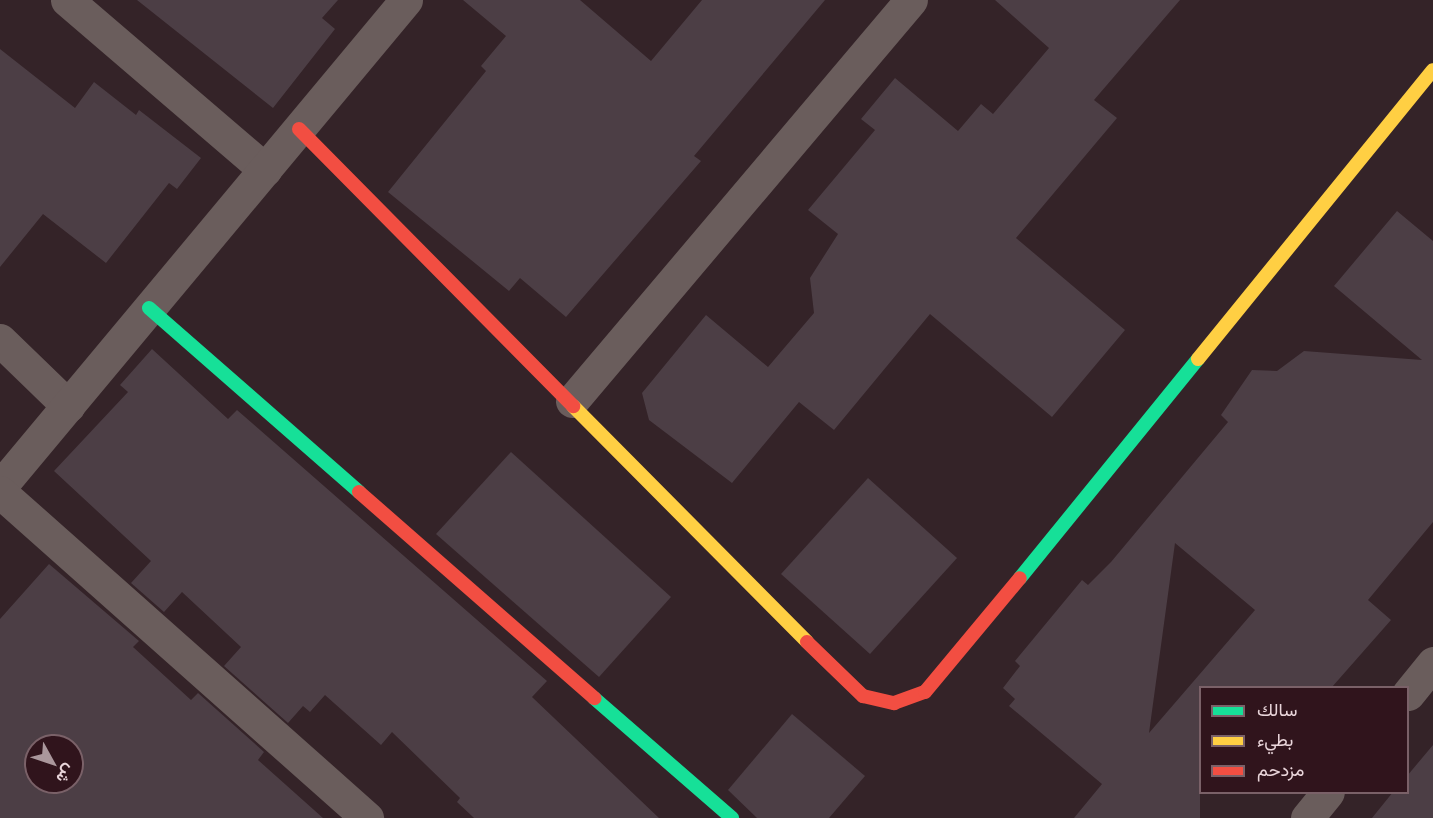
<!DOCTYPE html>
<html>
<head>
<meta charset="utf-8">
<style>
	body { margin:0 }
	#map { position:relative; width:1433px; height:818px; overflow:hidden; background:#342328; font-family:"Noto Sans",Vazirmatn,sans-serif }
	div>[style] { position:absolute }
	[style*='--x'] { left:calc(var(--x)*1px); top:calc(var(--y)*1px); width:calc(var(--w)*1px); rotate:calc(var(--a)*1deg) }
	.building>* { inset:0; background:#4c3e45 }
	.street>* { height:33px; margin:-16.5px; padding:0 16.5px; transform-origin:16.5px; border-radius:16.5px; background:#6a5d5c }
	.fast>* { height:14px; margin:-7px; padding:0 7px; transform-origin:7px; border-radius:7px; background:#16e098 }
	.slow>* { height:14px; margin:-7px; padding:0 7px; transform-origin:7px; border-radius:7px; background:#ffcf43 }
	.jam>* { height:14px; margin:-7px; padding:0 7px; transform-origin:7px; border-radius:7px; background:#f24e42 }
	span { translate:-50% -50%; white-space:nowrap; text-align:center; line-height:1.15; -webkit-text-stroke:4.5px #30141c; paint-order:stroke }
	.legend { position:absolute; left:1199px; top:686px; width:210px; height:108px; box-sizing:border-box; background:#30141c; border:2px solid #7a6168; margin:0; padding:8px 10px; list-style:none; font-size:18px; color:#e9d5da }
	.legend li { display:flex; align-items:center; gap:12px; height:30px }
	.legend b { width:30px; border:2px solid #7a6168 }
	.north { position:absolute; left:24px; top:734px; width:60px; height:60px; box-sizing:border-box; background:#30141c; border:2px solid #7a6168; border-radius:50%; rotate:130deg; font-size:16px; font-weight:700; line-height:24px; text-align:center; color:#e9d5da }
	.north::after { content:''; display:block; margin:auto; width:21px; height:27px; background:#aa979c; clip-path:polygon(50% 0,100% 100%,50% 72%,0 100%) }
</style>
</head>
<body>
<div id="map">
	<div class="building">
		<div style="clip-path:polygon(137px 0,338px 0,322px 18px,335px 29px,273px 108px)"></div>
		<div style="clip-path:polygon(463px 0,580px 0,651px 61px,702px 0,825px 0,694px 156px,701px 161px,566px 317px,520px 278px,509px 291px,388px 192px,486px 71px,481px 66px,506px 36px)"></div>
		<div style="clip-path:polygon(995px 0,1180px 0,1094px 100px,1117px 118px,1016px 238px,1125px 330px,1052px 417px,930px 314px,834px 430px,799px 402px,732px 483px,649px 420px,642px 393px,706px 315px,768px 367px,814px 313px,810px 278px,838px 234px,808px 210px,875px 130px,861px 119px,895px 78px,958px 131px,981px 104px,993px 114px,1049px 48px)"></div>
		<div style="clip-path:polygon(0 49px,75px 108px,94px 82px,136px 115px,139px 110px,201px 158px,177px 189px,169px 183px,106px 263px,43px 214px,0 267px)"></div>
		<div style="clip-path:polygon(evenodd,1397px 211px,1433px 241px,1433px 522px,1368px 600px,1391px 620px,1332px 687px,1200px 687px,1200px 818px,1074px 818px,1102px 784px,1009px 706px,1015px 699px,1003px 688px,1020px 666px,1015px 661px,1082px 580px,1088px 585px,1111px 562px,1228px 422px,1221px 415px,1252px 370px,1277px 371px,1304px 351px,1422px 360px,1334px 286px,1397px 211px,1175px 543px,1255px 610px,1149px 733px,1175px 543px)"></div>
		<div style="clip-path:polygon(152px 349px,228px 419px,237px 410px,547px 681px,532px 697px,659px 818px,474px 818px,457px 802px,460px 798px,392px 732px,381px 745px,325px 695px,310px 712px,303px 706px,288px 723px,224px 666px,241px 647px,182px 592px,164px 612px,131px 583px,151px 561px,54px 471px,128px 392px,120px 385px)"></div>
		<div style="clip-path:polygon(511px 452px,671px 597px,599px 677px,436px 534px)"></div>
		<div style="clip-path:polygon(868px 478px,957px 558px,870px 654px,781px 574px)"></div>
		<div style="clip-path:polygon(evenodd,49px 564px,139px 641px,133px 647px,191px 700px,198px 693px,264px 752px,258px 760px,323px 818px,0 818px,0 619px,49px 564px,36px 746px,72px 746px,72px 782px,36px 782px,36px 746px)"></div>
		<div style="clip-path:polygon(792px 714px,865px 776px,829px 818px,757px 818px,728px 790px)"></div>
		<div style="clip-path:polygon(1433px 745px,1433px 818px,1372px 818px,1393px 792px,1407px 792px,1407px 776px)"></div>
	</div>
	<div class="street">
		<div style="--x:67;--y:0;--w:261;--a:40.6"></div>
		<div style="--x:0;--y:340;--w:95;--a:44.1"></div>
		<div style="--x:572;--y:401;--w:525;--a:-49.79"></div>
		<div style="--x:0;--y:487;--w:634;--a:-50.18"></div>
		<div style="--x:0;--y:492;--w:491;--a:41.6"></div>
		<div style="--x:1408;--y:694;--w:40;--a:-51"></div>
		<div style="--x:1307;--y:818;--w:33;--a:-51"></div>
	</div>
	<div class="fast">
		<div style="--x:149;--y:308;--w:279;--a:41.2"></div>
		<div style="--x:1020;--y:578;--w:282;--a:-50.9"></div>
		<div style="--x:594;--y:698;--w:183;--a:41"></div>
	</div>
	<div class="slow">
		<div style="--x:1198;--y:359;--w:372;--a:-50.9"></div>
		<div style="--x:573;--y:406;--w:332;--a:45.2"></div>
	</div>
	<div class="jam">
		<div style="--x:299;--y:129;--w:390;--a:45.3"></div>
		<div style="--x:359;--y:492;--w:313;--a:41.2"></div>
		<div style="--x:807;--y:642;--w:78;--a:44"></div>
		<div style="--x:863;--y:696;--w:32;--a:13"></div>
		<div style="--x:894;--y:703;--w:33;--a:-20"></div>
		<div style="--x:925;--y:692;--w:148;--a:-50.2"></div>
	</div>
	<ul class="legend">
	<li><b style="height:8px;background:#16e098"></b>سالك</li>
	<li><b style="height:8px;background:#ffcf43"></b>بطيء</li>
	<li><b style="height:8px;background:#f24e42"></b>مزدحم</li>
	</ul>
	<div class="north">ش</div>
</div>
</body>
</html>
